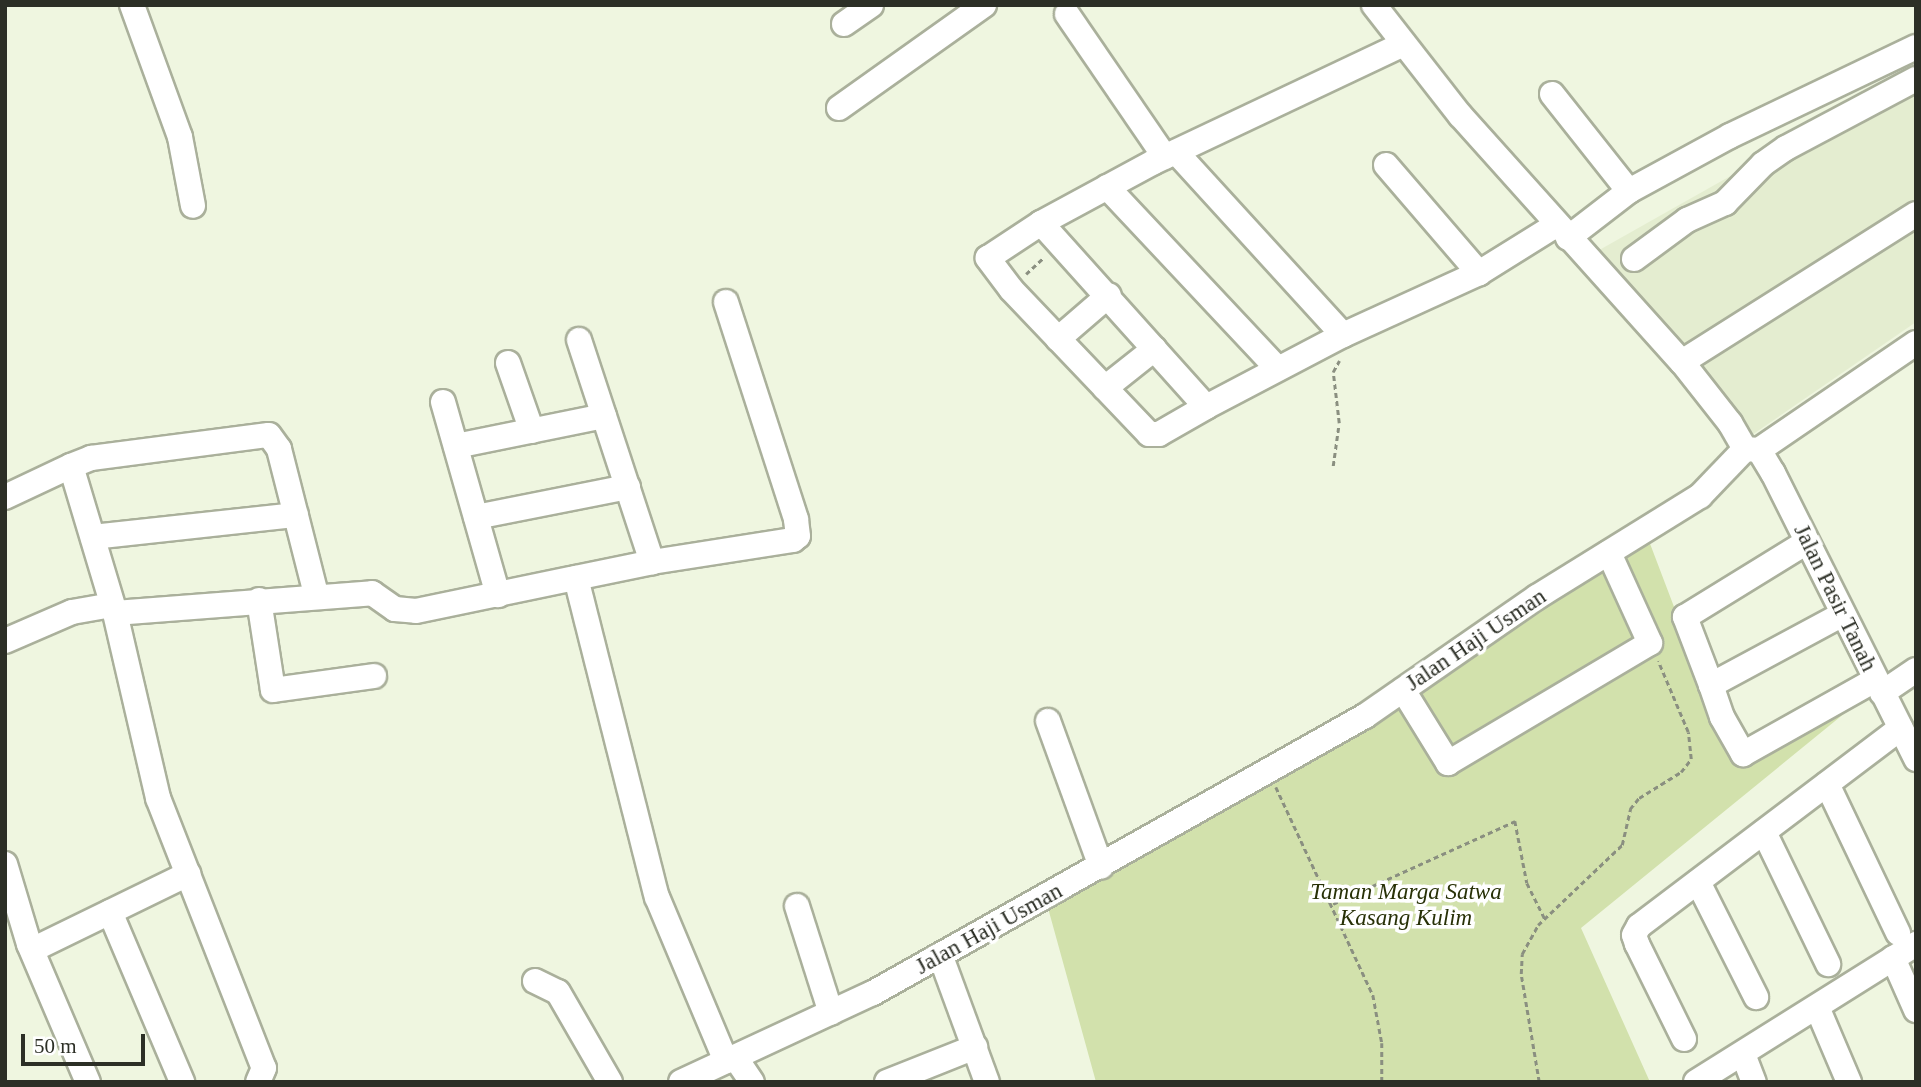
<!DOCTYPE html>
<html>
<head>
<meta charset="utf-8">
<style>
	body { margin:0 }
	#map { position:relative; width:1921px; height:1087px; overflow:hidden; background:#eff6e0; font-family:Georgia,serif }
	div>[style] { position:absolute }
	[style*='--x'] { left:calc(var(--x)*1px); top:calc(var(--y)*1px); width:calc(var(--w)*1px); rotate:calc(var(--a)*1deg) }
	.built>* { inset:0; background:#e4edd0 }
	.green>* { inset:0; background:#d2e1ac }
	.path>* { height:2.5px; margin-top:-1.25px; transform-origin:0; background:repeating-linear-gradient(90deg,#8a8f80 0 5px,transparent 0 8.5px) }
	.roads { filter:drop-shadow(2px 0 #aab09b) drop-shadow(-2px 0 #aab09b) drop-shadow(0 2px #aab09b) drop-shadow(0 -2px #aab09b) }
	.minor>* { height:24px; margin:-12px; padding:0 12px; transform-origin:12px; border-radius:12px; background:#fff }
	span { translate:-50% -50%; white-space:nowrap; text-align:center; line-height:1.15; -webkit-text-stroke:7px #fff; paint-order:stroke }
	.street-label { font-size:23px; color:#2c2f26 }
	.park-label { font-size:23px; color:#283107; font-style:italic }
	.frame { position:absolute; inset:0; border:7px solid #2c2f26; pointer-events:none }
	.scale { position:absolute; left:21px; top:1034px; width:124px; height:32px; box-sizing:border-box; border:4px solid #2c2f26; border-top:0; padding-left:9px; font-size:21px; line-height:24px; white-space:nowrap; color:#2c2f26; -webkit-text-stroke:5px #fff; paint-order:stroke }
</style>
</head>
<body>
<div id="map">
	<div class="built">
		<div style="clip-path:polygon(1916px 77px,1916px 322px,1752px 435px,1594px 253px,1819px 126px)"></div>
	</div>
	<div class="green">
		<div style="clip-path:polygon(1649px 541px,1714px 712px,1740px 763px,1867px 695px,1581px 928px,1650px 1082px,1096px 1082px,1048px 908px,1263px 786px)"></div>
	</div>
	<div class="path">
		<div style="--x:1026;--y:274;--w:25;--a:-43"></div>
		<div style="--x:1333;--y:466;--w:43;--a:-82.1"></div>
		<div style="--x:1339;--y:423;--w:51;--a:-96.7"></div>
		<div style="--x:1333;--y:372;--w:13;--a:-61"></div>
		<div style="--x:1276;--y:787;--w:230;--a:65"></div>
		<div style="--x:1373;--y:995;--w:49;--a:79.4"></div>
		<div style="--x:1382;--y:1043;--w:39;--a:90"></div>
		<div style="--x:1333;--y:904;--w:200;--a:-24.5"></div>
		<div style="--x:1515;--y:821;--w:63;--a:79"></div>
		<div style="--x:1527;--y:883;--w:40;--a:63.4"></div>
		<div style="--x:1539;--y:1082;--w:109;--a:-99.5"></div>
		<div style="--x:1521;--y:974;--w:20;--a:-87"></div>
		<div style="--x:1522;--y:954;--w:33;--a:-61"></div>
		<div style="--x:1538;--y:925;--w:116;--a:-43.6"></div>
		<div style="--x:1622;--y:845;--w:37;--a:-77"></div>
		<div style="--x:1630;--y:809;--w:14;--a:-51"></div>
		<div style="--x:1639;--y:798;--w:49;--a:-31.8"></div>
		<div style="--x:1681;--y:772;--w:16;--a:-52"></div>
		<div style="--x:1691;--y:759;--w:27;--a:-96"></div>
		<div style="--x:1688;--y:732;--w:77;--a:-112.9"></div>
	</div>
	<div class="roads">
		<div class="minor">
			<div style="--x:132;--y:5;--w:140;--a:70"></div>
			<div style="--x:180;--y:137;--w:70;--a:79.3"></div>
			<div style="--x:1374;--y:5;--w:140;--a:52"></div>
			<div style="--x:1460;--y:115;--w:332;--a:48.1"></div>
			<div style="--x:1682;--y:362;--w:78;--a:51.8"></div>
			<div style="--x:1730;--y:423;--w:30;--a:60"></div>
			<div style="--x:1067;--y:14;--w:173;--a:55.6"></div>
			<div style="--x:844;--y:24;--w:33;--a:-35"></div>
			<div style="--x:1552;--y:94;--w:124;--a:51.6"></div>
			<div style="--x:839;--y:108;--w:178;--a:-35.4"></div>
			<div style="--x:1176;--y:152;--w:248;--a:47.6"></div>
			<div style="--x:1386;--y:165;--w:143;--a:49.3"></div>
			<div style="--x:1107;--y:187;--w:248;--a:46.8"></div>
			<div style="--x:1041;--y:223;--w:247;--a:48.1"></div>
			<div style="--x:1206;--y:407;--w:155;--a:-27.7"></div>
			<div style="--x:1343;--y:335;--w:149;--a:-24.5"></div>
			<div style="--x:1479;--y:273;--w:91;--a:-31.9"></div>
			<div style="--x:1568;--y:238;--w:77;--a:-37.6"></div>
			<div style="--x:1629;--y:191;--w:115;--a:-28.6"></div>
			<div style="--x:1730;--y:136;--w:206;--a:-25.6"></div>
			<div style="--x:1634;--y:259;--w:66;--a:-36.3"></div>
			<div style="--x:1687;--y:220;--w:42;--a:-24.1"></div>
			<div style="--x:1725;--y:203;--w:54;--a:-45.7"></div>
			<div style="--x:1763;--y:164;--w:28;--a:-35"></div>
			<div style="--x:1786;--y:148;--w:147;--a:-28"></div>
			<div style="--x:1058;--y:339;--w:67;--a:-40.8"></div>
			<div style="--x:579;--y:340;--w:234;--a:71.8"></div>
			<div style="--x:1682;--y:362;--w:277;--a:-32.3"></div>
			<div style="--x:508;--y:363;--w:72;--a:70.6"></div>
			<div style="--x:1105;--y:388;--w:63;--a:-38.5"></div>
			<div style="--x:443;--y:402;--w:201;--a:74.1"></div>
			<div style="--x:1206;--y:407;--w:54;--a:150.1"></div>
			<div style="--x:1159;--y:434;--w:10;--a:180"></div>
			<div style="--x:1149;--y:434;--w:200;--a:-133.6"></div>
			<div style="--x:1011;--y:289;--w:39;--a:-127"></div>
			<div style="--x:988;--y:258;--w:64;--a:-33.4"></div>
			<div style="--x:1041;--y:223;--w:128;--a:-28.4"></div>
			<div style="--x:1154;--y:162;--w:276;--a:-25.3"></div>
			<div style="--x:456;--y:446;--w:151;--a:-11.5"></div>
			<div style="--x:1745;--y:449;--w:14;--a:4"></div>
			<div style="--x:1759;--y:450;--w:27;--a:59"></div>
			<div style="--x:1773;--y:473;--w:320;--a:63.4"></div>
			<div style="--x:1759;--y:450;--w:190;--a:-34.3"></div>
			<div style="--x:71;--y:466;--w:22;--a:-22"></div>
			<div style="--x:91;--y:458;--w:179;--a:-7.4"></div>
			<div style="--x:269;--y:435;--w:17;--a:54"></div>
			<div style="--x:279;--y:449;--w:150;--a:75.7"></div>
			<div style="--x:5;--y:497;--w:73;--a:-25.2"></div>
			<div style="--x:71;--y:466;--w:153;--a:73.3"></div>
			<div style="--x:115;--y:613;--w:190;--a:76.9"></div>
			<div style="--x:158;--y:798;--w:290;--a:68.6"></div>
			<div style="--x:264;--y:1068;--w:15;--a:113"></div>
			<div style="--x:476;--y:517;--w:155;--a:-11.2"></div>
			<div style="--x:93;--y:537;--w:204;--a:-6.2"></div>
			<div style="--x:576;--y:578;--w:329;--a:75.8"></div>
			<div style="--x:657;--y:897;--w:178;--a:67.2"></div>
			<div style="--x:259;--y:600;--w:91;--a:81.2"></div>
			<div style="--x:273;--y:690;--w:102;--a:-7.9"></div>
			<div style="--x:115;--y:613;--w:258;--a:-4.4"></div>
			<div style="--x:372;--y:593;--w:28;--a:35"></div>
			<div style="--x:395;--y:609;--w:21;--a:5"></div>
			<div style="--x:416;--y:611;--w:241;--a:-11.7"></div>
			<div style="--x:652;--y:562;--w:143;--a:-8.9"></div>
			<div style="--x:793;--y:540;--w:6;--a:-39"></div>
			<div style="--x:798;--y:536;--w:17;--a:-97"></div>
			<div style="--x:796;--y:519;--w:228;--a:-107.9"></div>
			<div style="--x:1843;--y:614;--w:150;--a:151.7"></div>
			<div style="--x:1711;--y:685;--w:34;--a:71"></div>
			<div style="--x:1722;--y:717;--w:43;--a:60.4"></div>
			<div style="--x:1743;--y:754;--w:151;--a:-29.3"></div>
			<div style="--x:5;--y:641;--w:73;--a:-23.4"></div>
			<div style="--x:72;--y:612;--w:39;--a:-10"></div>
			<div style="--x:1711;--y:685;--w:73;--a:-110.9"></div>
			<div style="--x:1685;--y:617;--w:143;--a:-31.6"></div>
			<div style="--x:1403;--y:690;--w:86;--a:58.3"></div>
			<div style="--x:1448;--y:763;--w:235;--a:-30.7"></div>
			<div style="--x:1650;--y:643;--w:99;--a:-114.5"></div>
			<div style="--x:1882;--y:693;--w:41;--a:-34.1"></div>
			<div style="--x:1048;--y:721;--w:155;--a:70"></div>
			<div style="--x:1827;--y:784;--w:165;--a:64.5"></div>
			<div style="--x:1764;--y:832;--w:147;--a:64.1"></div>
			<div style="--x:5;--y:864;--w:84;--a:73.3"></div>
			<div style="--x:29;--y:944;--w:150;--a:66.9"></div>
			<div style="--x:1698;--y:882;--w:129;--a:63.2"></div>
			<div style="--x:797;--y:906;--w:112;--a:72.4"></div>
			<div style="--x:110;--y:912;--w:185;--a:67"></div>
			<div style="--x:32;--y:950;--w:174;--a:-26"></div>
			<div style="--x:941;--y:957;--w:133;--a:69.8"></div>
			<div style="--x:1893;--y:958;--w:57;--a:66.1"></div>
			<div style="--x:535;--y:981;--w:25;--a:26"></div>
			<div style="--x:558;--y:992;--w:104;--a:60"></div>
			<div style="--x:1817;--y:1007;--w:82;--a:66.9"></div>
			<div style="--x:1684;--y:1039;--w:106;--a:-116.3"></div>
			<div style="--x:1637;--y:944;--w:9;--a:-108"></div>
			<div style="--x:1634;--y:935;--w:10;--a:-61"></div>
			<div style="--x:1639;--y:926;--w:328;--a:-37.1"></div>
			<div style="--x:1743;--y:1054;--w:30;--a:69"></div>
			<div style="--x:735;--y:1057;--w:30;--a:56"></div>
			<div style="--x:681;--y:1082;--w:212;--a:-24.9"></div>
			<div style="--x:873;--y:993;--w:565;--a:-29.38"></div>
			<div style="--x:1365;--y:716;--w:209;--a:-34.7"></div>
			<div style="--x:1537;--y:597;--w:192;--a:-31.8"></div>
			<div style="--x:1700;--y:496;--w:65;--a:-46.2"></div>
			<div style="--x:887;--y:1082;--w:95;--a:-21.7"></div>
			<div style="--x:1696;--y:1082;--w:260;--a:-32.1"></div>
		</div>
	</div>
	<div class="street-label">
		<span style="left:1835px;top:598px;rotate:64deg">Jalan Pasir Tanah</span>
		<span style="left:1476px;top:640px;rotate:-34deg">Jalan Haji Usman</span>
		<span style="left:989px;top:929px;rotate:-29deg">Jalan Haji Usman</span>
	</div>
	<div class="park-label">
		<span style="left:1406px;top:905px">Taman Marga Satwa<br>Kasang Kulim</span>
	</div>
	<div class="frame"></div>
	<div class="scale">50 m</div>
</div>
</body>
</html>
